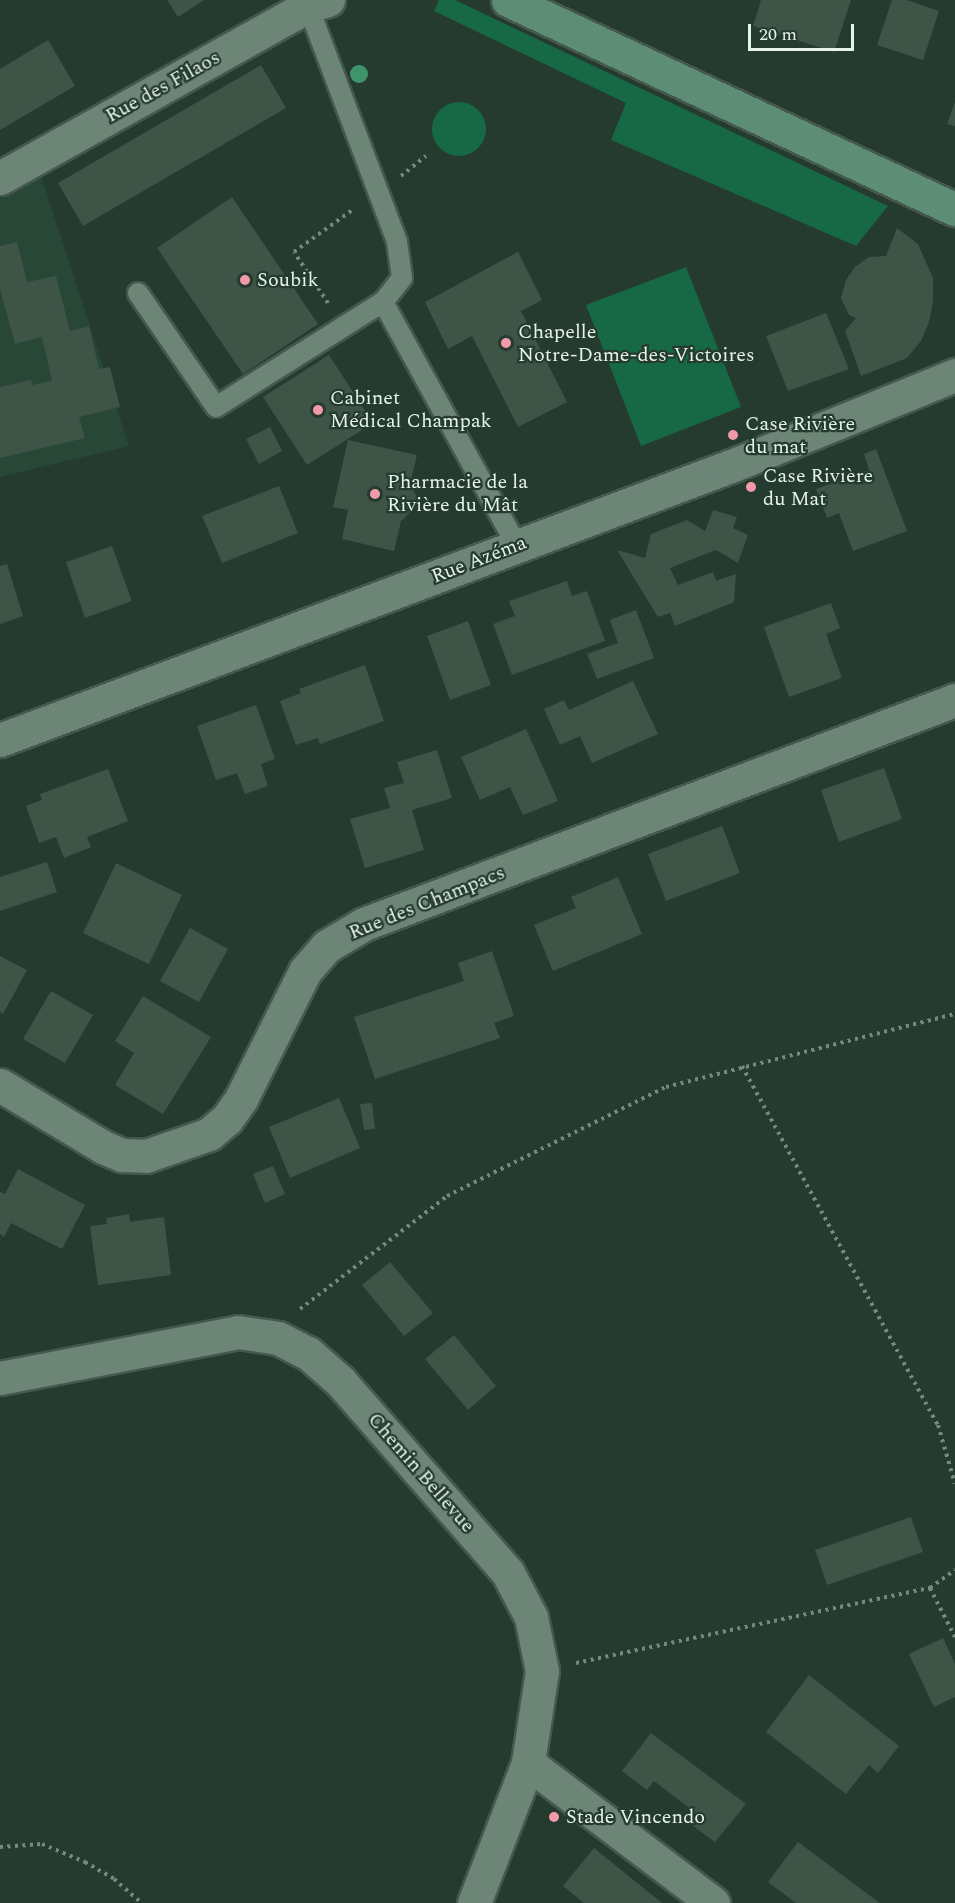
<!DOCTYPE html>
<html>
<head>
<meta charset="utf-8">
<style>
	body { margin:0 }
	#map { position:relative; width:955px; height:1903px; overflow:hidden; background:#253b2f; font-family:Spectral,serif }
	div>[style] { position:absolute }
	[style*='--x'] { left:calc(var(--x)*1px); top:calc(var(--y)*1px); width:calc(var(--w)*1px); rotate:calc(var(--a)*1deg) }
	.built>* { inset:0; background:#294737 }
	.green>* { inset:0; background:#176844 }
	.round { border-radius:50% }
	.building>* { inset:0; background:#3d5447 }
	.path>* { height:4px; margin-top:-2px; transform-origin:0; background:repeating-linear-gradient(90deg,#77897f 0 3px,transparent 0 7.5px) }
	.roads { filter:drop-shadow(2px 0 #44584e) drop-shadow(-2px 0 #44584e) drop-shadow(0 2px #44584e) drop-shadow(0 -2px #44584e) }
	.lane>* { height:20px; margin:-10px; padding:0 10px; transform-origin:10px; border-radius:10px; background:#6c8576 }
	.street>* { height:33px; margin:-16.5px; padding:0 16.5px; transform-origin:16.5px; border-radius:16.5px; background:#6c8576 }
	.secondary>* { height:33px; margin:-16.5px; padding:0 16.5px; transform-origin:16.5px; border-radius:16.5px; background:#5d8d74 }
	.trees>* { width:18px; height:18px; margin:-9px; border-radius:50%; background:#40946b }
	.dots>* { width:16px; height:16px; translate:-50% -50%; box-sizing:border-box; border:3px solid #253b2f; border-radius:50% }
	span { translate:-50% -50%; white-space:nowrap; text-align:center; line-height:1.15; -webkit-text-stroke:4.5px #253b2f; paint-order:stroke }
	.street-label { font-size:20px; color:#e5f3ea }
	.poi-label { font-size:20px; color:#e5f3ea }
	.left { translate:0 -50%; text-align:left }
	.scale { position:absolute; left:748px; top:24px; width:106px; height:27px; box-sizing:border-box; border:3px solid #e5f3ea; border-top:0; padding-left:8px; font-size:18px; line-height:21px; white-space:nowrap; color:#e5f3ea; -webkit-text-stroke:4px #253b2f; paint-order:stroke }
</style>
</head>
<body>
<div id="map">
	<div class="built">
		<div style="clip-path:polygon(41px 176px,129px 446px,0 477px,0 198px)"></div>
	</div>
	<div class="green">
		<div style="clip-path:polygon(439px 0,455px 0,888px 206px,856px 246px,611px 140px,626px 103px,434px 11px)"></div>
		<div class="round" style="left:432px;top:102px;width:54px;height:54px"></div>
		<div style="clip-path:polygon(686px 267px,741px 407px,641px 446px,586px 305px)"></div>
	</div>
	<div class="building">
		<div style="clip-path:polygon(167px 0,204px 0,178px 17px)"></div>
		<div style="clip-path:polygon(761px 0,851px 0,834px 52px,753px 26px)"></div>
		<div style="clip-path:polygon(892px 0,907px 0,939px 11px,923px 60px,877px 45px)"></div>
		<div style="clip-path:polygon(48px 40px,75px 86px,0 130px,0 69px)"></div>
		<div style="clip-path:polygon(261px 65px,286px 108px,83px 226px,58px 183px)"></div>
		<div style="clip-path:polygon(955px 102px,955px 126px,947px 124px)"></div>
		<div style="clip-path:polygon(232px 197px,318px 324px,243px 374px,157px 248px)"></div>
		<div style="clip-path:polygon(897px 228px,918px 244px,933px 278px,933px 302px,929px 322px,921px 341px,907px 358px,861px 376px,845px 331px,856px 318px,849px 315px,841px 298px,846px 280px,855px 267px,869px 257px,886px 256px)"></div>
		<div style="clip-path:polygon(17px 242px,27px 282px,56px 276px,70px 331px,89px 326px,99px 369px,110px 367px,120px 407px,79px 417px,85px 438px,0 458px,0 387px,31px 380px,32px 385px,52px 381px,42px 337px,15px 344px,0 289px,0 246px)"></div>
		<div style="clip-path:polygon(518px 252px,542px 300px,521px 311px,567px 402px,518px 427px,472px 336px,448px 349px,425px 302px)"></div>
		<div style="clip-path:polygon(826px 313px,849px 369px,788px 391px,766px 336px)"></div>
		<div style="clip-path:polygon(329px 355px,373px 423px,307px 465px,263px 397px)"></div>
		<div style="clip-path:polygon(270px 427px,282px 451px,259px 464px,246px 439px)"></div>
		<div style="clip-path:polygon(348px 440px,417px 455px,410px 484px,420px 503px,401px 521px,394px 551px,342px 539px,348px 510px,333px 507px)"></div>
		<div style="clip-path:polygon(876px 449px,907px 531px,853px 551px,839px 513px,827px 518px,816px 489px,869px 470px,864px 454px)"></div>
		<div style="clip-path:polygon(279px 486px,298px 533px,222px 563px,202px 516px)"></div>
		<div style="clip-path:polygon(713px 510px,737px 517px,733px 528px,748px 535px,738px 563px,716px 550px,670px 568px,678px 585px,713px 572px,716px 581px,736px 574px,734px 602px,675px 626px,670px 613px,658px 617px,617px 550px,645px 558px,651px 534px,687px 520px,705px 531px)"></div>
		<div style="clip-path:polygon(112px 546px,132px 601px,85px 618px,66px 562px)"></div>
		<div style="clip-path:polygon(7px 564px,23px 616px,0 624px,0 566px)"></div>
		<div style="clip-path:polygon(567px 581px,572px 596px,587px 591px,605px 641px,512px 675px,493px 624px,515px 616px,509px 601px)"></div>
		<div style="clip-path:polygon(831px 603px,840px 628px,826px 634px,842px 678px,789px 697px,764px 627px)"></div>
		<div style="clip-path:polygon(636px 610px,654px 658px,597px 679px,587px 654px,618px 643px,610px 620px)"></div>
		<div style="clip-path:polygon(468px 621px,491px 685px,450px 700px,427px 636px)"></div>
		<div style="clip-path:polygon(365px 665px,384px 721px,320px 744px,318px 738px,296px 745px,280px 701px,301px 693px,299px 689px)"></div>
		<div style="clip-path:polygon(633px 681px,658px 734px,592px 763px,580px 736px,560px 745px,544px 709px,564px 700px,569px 710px)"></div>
		<div style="clip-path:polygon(256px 705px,275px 759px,261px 764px,268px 786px,245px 794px,237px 773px,216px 780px,197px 726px)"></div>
		<div style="clip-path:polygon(526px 729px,558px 801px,523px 815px,510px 787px,480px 800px,461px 757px)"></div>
		<div style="clip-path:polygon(437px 750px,452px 798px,412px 810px,424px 850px,365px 868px,350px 819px,390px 808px,384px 788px,404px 783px,397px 762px)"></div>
		<div style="clip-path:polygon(884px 768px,902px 819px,839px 842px,821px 790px)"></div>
		<div style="clip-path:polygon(108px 769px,128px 821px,87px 837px,91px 847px,64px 858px,56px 837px,39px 843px,26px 806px,42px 800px,40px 794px)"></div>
		<div style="clip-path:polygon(722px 826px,740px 873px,666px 901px,648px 854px)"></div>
		<div style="clip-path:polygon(47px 862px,57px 892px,0 911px,0 877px)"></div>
		<div style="clip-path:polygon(116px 863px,182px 895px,149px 964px,83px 933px)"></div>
		<div style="clip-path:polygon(618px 877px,642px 934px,553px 971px,534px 925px,576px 908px,571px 897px)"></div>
		<div style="clip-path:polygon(190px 928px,228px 949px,199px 1002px,160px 981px)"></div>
		<div style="clip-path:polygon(492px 951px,514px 1016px,494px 1023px,500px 1038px,375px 1079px,354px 1017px,464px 981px,458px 963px)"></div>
		<div style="clip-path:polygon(0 956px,27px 970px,3px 1014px,0 1012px)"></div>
		<div style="clip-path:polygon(51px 991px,93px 1015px,65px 1063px,23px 1039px)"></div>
		<div style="clip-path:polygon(143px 996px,211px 1037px,163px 1114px,115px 1085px,134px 1053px,115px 1041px)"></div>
		<div style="clip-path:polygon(339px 1098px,360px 1148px,290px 1178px,269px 1127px)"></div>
		<div style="clip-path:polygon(372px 1103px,375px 1129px,364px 1130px,360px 1104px)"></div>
		<div style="clip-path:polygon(273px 1166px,285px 1194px,265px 1203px,253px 1174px)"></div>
		<div style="clip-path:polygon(18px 1169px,85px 1205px,62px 1249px,11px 1223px,4px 1237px,0 1234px,0 1192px,5px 1194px)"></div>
		<div style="clip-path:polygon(129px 1214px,130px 1222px,164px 1217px,171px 1275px,98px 1285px,90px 1226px,107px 1224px,106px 1218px)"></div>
		<div style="clip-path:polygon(390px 1262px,433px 1313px,404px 1336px,362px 1285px)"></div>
		<div style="clip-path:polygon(454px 1335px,496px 1386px,468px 1410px,425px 1359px)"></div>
		<div style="clip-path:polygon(911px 1517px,923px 1552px,827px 1585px,815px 1550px)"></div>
		<div style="clip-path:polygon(943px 1638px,955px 1664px,955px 1697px,934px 1707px,909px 1654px)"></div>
		<div style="clip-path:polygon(809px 1675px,899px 1746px,878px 1773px,869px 1765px,846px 1794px,766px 1732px)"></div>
		<div style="clip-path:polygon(651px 1733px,746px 1804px,715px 1842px,693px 1826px,701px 1817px,654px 1781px,647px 1790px,622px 1771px)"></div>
		<div style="clip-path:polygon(798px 1842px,869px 1895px,880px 1903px,796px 1903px,768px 1882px)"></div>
		<div style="clip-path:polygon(594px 1848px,636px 1882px,662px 1903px,584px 1903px,563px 1886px)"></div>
	</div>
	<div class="path">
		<div style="--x:401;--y:176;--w:32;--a:-39"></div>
		<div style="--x:328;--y:303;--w:61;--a:-123.7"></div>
		<div style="--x:294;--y:252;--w:75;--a:-35.8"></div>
		<div style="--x:742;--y:1066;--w:409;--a:61.4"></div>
		<div style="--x:938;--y:1425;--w:61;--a:73.9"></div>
		<div style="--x:300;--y:1309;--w:185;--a:-37.5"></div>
		<div style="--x:447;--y:1196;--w:245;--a:-26.5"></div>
		<div style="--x:666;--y:1087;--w:298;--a:-14.2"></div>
		<div style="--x:930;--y:1588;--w:55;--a:63"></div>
		<div style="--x:576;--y:1663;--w:362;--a:-12"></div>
		<div style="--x:930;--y:1588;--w:31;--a:-36"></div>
		<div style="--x:0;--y:1847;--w:42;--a:-4.1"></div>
		<div style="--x:42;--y:1844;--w:47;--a:22.7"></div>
		<div style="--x:85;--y:1862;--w:34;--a:30"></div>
		<div style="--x:114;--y:1879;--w:37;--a:41"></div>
	</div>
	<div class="roads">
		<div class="lane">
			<div style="--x:308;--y:6;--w:252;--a:69.3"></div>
			<div style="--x:397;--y:242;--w:36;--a:82"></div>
			<div style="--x:402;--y:278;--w:31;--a:128"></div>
			<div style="--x:138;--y:293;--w:138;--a:55.6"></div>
			<div style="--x:216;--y:407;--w:197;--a:-32.2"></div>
			<div style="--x:383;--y:302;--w:278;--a:61.2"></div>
		</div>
		<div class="street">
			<div style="--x:0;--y:178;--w:353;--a:-29.2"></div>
			<div style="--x:308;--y:6;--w:21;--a:-17"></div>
			<div style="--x:0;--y:740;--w:781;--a:-20.55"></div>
			<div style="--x:731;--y:466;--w:242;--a:-22.1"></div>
			<div style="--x:0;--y:1085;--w:120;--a:31"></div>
			<div style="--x:103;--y:1147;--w:21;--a:23"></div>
			<div style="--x:122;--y:1155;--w:24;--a:2"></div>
			<div style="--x:146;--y:1156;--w:67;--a:-19.2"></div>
			<div style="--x:209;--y:1134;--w:23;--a:-40"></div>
			<div style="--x:227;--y:1119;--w:24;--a:-55"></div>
			<div style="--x:241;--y:1099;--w:143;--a:-63.4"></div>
			<div style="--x:305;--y:971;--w:33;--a:-49"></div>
			<div style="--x:327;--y:946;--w:43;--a:-30.7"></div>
			<div style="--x:364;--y:924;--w:632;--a:-20.76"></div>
			<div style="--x:0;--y:1378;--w:242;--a:-10.9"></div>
			<div style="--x:238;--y:1332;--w:40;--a:8.5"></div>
			<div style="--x:278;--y:1338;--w:34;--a:27"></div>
			<div style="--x:308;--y:1353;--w:43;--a:41.2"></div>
			<div style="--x:340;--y:1381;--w:255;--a:48.8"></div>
			<div style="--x:508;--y:1573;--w:50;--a:62.4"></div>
			<div style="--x:531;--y:1617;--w:55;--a:78.5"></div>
			<div style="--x:542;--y:1671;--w:93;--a:98.7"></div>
			<div style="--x:528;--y:1763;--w:150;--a:111.1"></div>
			<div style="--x:528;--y:1763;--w:232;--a:37.1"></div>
		</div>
		<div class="secondary">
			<div style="--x:508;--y:0;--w:493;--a:25.1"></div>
		</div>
	</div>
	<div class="trees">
		<div style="left:359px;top:74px"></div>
	</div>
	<div class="dots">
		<div style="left:245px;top:280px;background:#f39aa9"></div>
		<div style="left:506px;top:343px;background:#f39aa9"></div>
		<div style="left:318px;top:410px;background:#f39aa9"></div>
		<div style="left:733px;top:435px;background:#f39aa9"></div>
		<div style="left:751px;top:487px;background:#f39aa9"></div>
		<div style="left:375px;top:494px;background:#f39aa9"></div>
		<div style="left:554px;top:1817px;background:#f39aa9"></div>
	</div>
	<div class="street-label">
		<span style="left:163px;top:87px;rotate:-29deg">Rue des Filaos</span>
		<span style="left:479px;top:560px;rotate:-21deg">Rue Azéma</span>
		<span style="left:427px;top:903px;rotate:-22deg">Rue des Champacs</span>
		<span style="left:421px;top:1473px;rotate:49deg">Chemin Bellevue</span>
	</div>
	<div class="poi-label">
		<span class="left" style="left:257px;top:280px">Soubik</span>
		<span class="left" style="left:518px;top:344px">Chapelle<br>Notre-Dame-des-Victoires</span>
		<span class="left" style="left:330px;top:410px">Cabinet<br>Médical Champak</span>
		<span class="left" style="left:745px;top:436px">Case Rivière<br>du mat</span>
		<span class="left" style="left:763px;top:488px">Case Rivière<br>du Mat</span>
		<span class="left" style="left:387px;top:494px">Pharmacie de la<br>Rivière du Mât</span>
		<span class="left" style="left:566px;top:1817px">Stade Vincendo</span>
	</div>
	<div class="scale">20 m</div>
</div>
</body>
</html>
